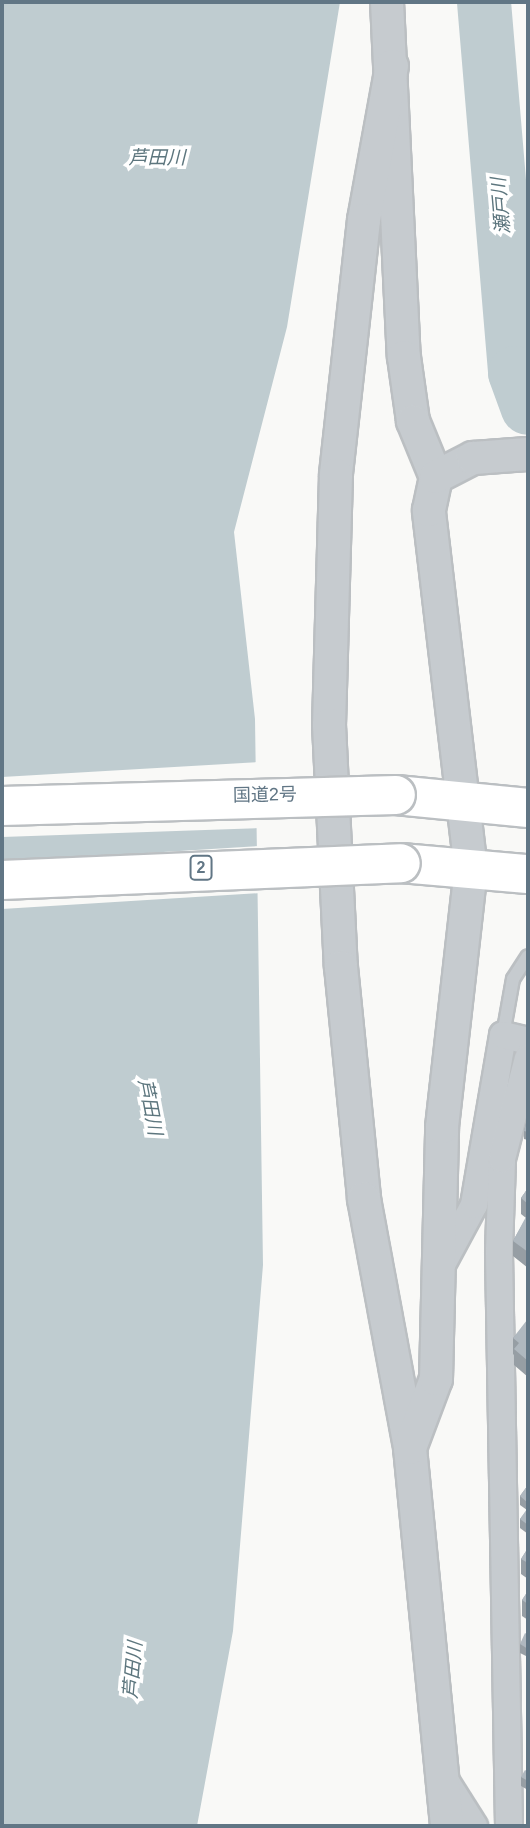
<!DOCTYPE html>
<html>
<head>
<meta charset="utf-8">
<style>
	body { margin:0 }
	#map { position:relative; width:530px; height:1828px; overflow:hidden; background:#f9f9f7; font-family:Helvetica,"Noto Sans JP",sans-serif }
	div>[style] { position:absolute }
	[style*='--x'] { left:calc(var(--x)*1px); top:calc(var(--y)*1px); width:calc(var(--w)*1px); rotate:calc(var(--a)*1deg) }
	.water>* { inset:0; background:#bfccd0 }
	.pier>* { inset:0; background:#f9f9f7 }
	.river>* { height:54px; margin:-27px; padding:0 27px; transform-origin:27px; border-radius:27px; background:#bfccd0 }
	.roads { filter:drop-shadow(2px 0 #bbbfc2) drop-shadow(-2px 0 #bbbfc2) drop-shadow(0 2px #bbbfc2) drop-shadow(0 -2px #bbbfc2) }
	.service>* { height:12px; margin:-6px; padding:0 6px; transform-origin:6px; border-radius:6px; background:#c6cbcf }
	.minor>* { height:26px; margin:-13px; padding:0 13px; transform-origin:13px; border-radius:13px; background:#c6cbcf }
	.tertiary>* { height:32px; margin:-16px; padding:0 16px; transform-origin:16px; border-radius:16px; background:#c6cbcf }
	.trunk>* { height:38px; margin:-19px; padding:0 19px; transform-origin:19px; border-radius:19px; background:#fff }
	.bridges { filter:drop-shadow(2px 0 #bbbfc2) drop-shadow(-2px 0 #bbbfc2) drop-shadow(0 2px #bbbfc2) drop-shadow(0 -2px #bbbfc2) }
	.trunk-bridge>* { height:38px; margin:-19px; padding:0 19px; transform-origin:19px; border-radius:19px; background:#fff }
	.wall>* { inset:0; background:#969ea4 }
	.building>* { inset:0; background:#afb8bf }
	span { translate:-50% -50%; white-space:nowrap; text-align:center; line-height:1.15; -webkit-text-stroke:7px #fff; paint-order:stroke }
	.shield-label span { padding:2px 5px; background:#fff; border:2px solid; border-radius:5px; -webkit-text-stroke-width:0 }
	.shield-label { font-size:16px; color:#617685; font-weight:700 }
	.street-label { font-size:18px; color:#617685 }
	.water-label { font-size:19px; color:#5d767e; font-style:italic }
	.frame { position:absolute; inset:0; border:4px solid #617685; pointer-events:none }
</style>
</head>
<body>
<div id="map">
	<div class="water">
		<div style="clip-path:polygon(2px 2px,340px 2px,287px 327px,234px 532px,255px 719px,263px 1265px,233px 1631px,197px 1826px,2px 1826px)"></div>
	</div>
	<div class="pier">
		<div style="clip-path:polygon(259px 762px,260px 828px,2px 837px,2px 777px)"></div>
		<div style="clip-path:polygon(260px 846px,261px 893px,2px 909px,2px 862px)"></div>
	</div>
	<div class="river">
		<div style="--x:484;--y:2;--w:372;--a:85.2"></div>
		<div style="--x:515;--y:373;--w:37;--a:70"></div>
	</div>
	<div class="roads">
		<div class="service">
			<div style="--x:503;--y:1035;--w:57;--a:-79.9"></div>
			<div style="--x:513;--y:979;--w:27;--a:-57"></div>
		</div>
		<div class="minor">
			<div style="--x:439;--y:1270;--w:74;--a:-61.7"></div>
			<div style="--x:474;--y:1205;--w:172;--a:-80.3"></div>
			<div style="--x:503;--y:1035;--w:26;--a:13"></div>
			<div style="--x:448;--y:1785;--w:49;--a:57.6"></div>
			<div style="--x:509;--y:1826;--w:575;--a:-91"></div>
			<div style="--x:499;--y:1251;--w:92;--a:-88.1"></div>
			<div style="--x:502;--y:1159;--w:104;--a:-75.6"></div>
		</div>
		<div class="tertiary">
			<div style="--x:387;--y:2;--w:355;--a:87.3"></div>
			<div style="--x:404;--y:357;--w:65;--a:82"></div>
			<div style="--x:413;--y:421;--w:61;--a:67.7"></div>
			<div style="--x:392;--y:66;--w:157;--a:100.3"></div>
			<div style="--x:364;--y:220;--w:257;--a:96.3"></div>
			<div style="--x:336;--y:475;--w:250;--a:91.6"></div>
			<div style="--x:329;--y:725;--w:242;--a:87.2"></div>
			<div style="--x:341;--y:967;--w:233;--a:84.3"></div>
			<div style="--x:364;--y:1199;--w:253;--a:79.5"></div>
			<div style="--x:410;--y:1448;--w:380;--a:84.4"></div>
			<div style="--x:410;--y:1448;--w:74;--a:-69.4"></div>
			<div style="--x:436;--y:1379;--w:252;--a:-88.6"></div>
			<div style="--x:442;--y:1127;--w:259;--a:-83.6"></div>
			<div style="--x:471;--y:870;--w:362;--a:-96.7"></div>
			<div style="--x:429;--y:510;--w:34;--a:-78"></div>
			<div style="--x:436;--y:477;--w:42;--a:-27.2"></div>
			<div style="--x:473;--y:458;--w:55;--a:-4.2"></div>
		</div>
		<div class="trunk">
			<div style="--x:396;--y:795;--w:133;--a:5.6"></div>
			<div style="--x:401;--y:863;--w:127;--a:5"></div>
		</div>
	</div>
	<div class="bridges">
		<div class="trunk-bridge">
			<div style="--x:2;--y:806;--w:394;--a:-1.6"></div>
			<div style="--x:2;--y:880;--w:399;--a:-2.4"></div>
		</div>
	</div>
	<div class="wall">
		<div style="clip-path:polygon(528px 1115px,528px 1140px,524px 1139px,524px 1131px)"></div>
		<div style="clip-path:polygon(528px 1188px,528px 1268px,513px 1256px,513px 1241px,526px 1218px,521px 1214px,521px 1198px)"></div>
		<div style="clip-path:polygon(528px 1322px,528px 1377px,514px 1365px,514px 1355px,513px 1354px,513px 1338px)"></div>
		<div style="clip-path:polygon(528px 1485px,528px 1534px,520px 1528px,520px 1519px,527px 1510px,520px 1505px,520px 1496px)"></div>
		<div style="clip-path:polygon(528px 1540px,528px 1579px,521px 1574px,521px 1559px,528px 1548px)"></div>
		<div style="clip-path:polygon(528px 1591px,528px 1620px,522px 1616px,522px 1600px)"></div>
		<div style="clip-path:polygon(528px 1635px,528px 1657px,520px 1653px,520px 1644px)"></div>
		<div style="clip-path:polygon(528px 1772px,528px 1790px,521px 1786px,521px 1777px)"></div>
	</div>
	<div class="building">
		<div style="clip-path:polygon(528px 1115px,528px 1132px,524px 1131px)"></div>
		<div style="clip-path:polygon(528px 1188px,528px 1204px,521px 1198px)"></div>
		<div style="clip-path:polygon(528px 1213px,528px 1252px,513px 1241px)"></div>
		<div style="clip-path:polygon(527px 1320px,528px 1322px,528px 1361px,514px 1349px,519px 1343px,513px 1338px)"></div>
		<div style="clip-path:polygon(528px 1485px,528px 1503px,520px 1496px)"></div>
		<div style="clip-path:polygon(527px 1509px,528px 1510px,528px 1525px,520px 1519px)"></div>
		<div style="clip-path:polygon(528px 1548px,528px 1563px,521px 1559px)"></div>
		<div style="clip-path:polygon(528px 1591px,528px 1604px,522px 1600px)"></div>
		<div style="clip-path:polygon(525px 1633px,528px 1635px,528px 1649px,520px 1644px)"></div>
		<div style="clip-path:polygon(525px 1770px,528px 1772px,528px 1781px,521px 1777px)"></div>
	</div>
	<div class="shield-label">
		<span style="left:201px;top:868px">2</span>
	</div>
	<div class="street-label">
		<span style="left:265px;top:795px;rotate:-1deg">国道2号</span>
	</div>
	<div class="water-label">
		<span style="left:157px;top:158px">芦田川</span>
		<span style="left:501px;top:206px;rotate:-95deg">瀬戸川</span>
		<span style="left:150px;top:1107px;rotate:79deg">芦田川</span>
		<span style="left:133px;top:1670px;rotate:-85deg">芦田川</span>
	</div>
	<div class="frame"></div>
</div>
</body>
</html>
